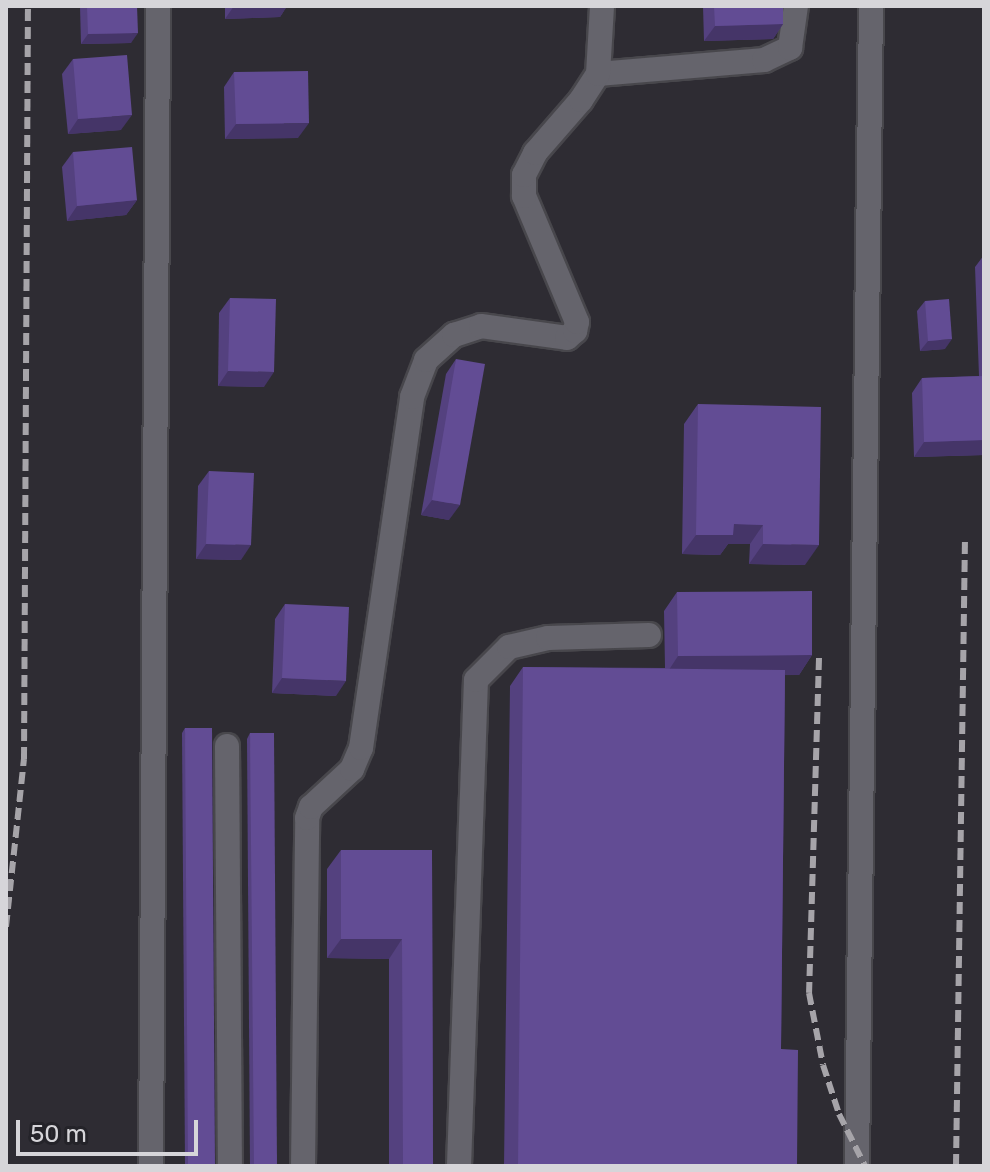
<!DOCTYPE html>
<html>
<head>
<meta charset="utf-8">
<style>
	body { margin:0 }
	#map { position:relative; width:990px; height:1172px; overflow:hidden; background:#2e2c33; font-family:Rubik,sans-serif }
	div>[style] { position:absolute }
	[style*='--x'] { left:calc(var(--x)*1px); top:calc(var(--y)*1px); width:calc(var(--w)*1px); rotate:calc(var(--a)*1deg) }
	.roads { filter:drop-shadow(2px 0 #48474c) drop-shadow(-2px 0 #48474c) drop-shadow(0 2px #48474c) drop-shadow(0 -2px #48474c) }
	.minor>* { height:24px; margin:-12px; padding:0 12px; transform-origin:12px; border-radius:12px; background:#65646c }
	.rail>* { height:6px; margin-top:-3px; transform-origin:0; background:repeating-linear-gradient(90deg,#a6a4a9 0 12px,transparent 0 18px) }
	.wall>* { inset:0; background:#54417f }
	.shaded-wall>* { inset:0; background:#453568 }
	.building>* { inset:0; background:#624c94 }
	span { translate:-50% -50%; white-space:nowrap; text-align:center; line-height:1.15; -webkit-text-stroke:6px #242329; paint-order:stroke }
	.frame { position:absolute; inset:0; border:8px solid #d6d5d9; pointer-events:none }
	.scale { position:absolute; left:16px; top:1120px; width:182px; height:36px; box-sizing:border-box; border:4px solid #d6d5d9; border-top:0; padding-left:10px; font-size:24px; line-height:28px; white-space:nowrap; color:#d6d5d9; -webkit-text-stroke:6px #242329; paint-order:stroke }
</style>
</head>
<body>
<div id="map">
	<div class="roads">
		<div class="minor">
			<div style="--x:598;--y:74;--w:167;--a:-4.8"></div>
			<div style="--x:764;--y:60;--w:29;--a:-25"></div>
			<div style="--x:790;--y:48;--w:42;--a:-81.9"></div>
			<div style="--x:227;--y:746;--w:420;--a:89.6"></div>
			<div style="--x:151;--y:1166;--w:1160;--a:-89.65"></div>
			<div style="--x:303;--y:1166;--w:348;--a:-89.3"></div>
			<div style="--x:307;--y:818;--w:12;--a:-70"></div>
			<div style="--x:311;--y:807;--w:56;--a:-42.8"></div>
			<div style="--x:352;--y:769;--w:23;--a:-67"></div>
			<div style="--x:361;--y:748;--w:355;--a:-81.7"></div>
			<div style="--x:412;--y:397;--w:40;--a:-69"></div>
			<div style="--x:426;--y:360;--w:38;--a:-42"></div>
			<div style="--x:454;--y:335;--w:28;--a:-18"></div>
			<div style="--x:481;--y:326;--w:87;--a:7.9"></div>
			<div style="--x:567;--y:338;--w:11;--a:-41"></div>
			<div style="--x:575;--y:331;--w:9;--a:-77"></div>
			<div style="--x:577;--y:322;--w:137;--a:-112.8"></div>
			<div style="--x:524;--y:196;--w:21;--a:-90"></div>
			<div style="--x:524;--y:175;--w:25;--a:-63"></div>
			<div style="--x:535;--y:153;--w:70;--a:-49"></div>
			<div style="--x:581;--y:100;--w:31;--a:-57"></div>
			<div style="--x:598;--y:74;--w:68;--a:-86.6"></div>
			<div style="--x:459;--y:1166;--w:486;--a:-88"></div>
			<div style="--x:476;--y:680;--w:47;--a:-45"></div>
			<div style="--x:509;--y:647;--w:40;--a:-13"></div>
			<div style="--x:548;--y:638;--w:101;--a:-1.7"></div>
			<div style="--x:857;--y:1166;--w:1160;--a:-89.31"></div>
		</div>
	</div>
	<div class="rail">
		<div style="--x:819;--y:658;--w:335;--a:91.7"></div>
		<div style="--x:809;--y:993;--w:73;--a:79"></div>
		<div style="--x:823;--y:1065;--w:52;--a:71.9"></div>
		<div style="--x:839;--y:1114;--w:58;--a:63.4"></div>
		<div style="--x:6;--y:927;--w:169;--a:-83.9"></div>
		<div style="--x:24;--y:759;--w:753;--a:-89.7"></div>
		<div style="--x:956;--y:1166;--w:628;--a:-89.18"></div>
	</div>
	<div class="wall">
		<div style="clip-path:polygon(80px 6px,137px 6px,131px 43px,81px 44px)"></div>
		<div style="clip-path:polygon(225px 6px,287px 6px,280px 17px,225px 19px)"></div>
		<div style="clip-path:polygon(703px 6px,783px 6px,783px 24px,773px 39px,704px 41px)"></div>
		<div style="clip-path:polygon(73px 59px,121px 130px,68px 134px,62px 74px)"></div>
		<div style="clip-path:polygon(234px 72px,298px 138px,225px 139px,224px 87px)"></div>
		<div style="clip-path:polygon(73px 152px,137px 200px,126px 215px,67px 221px,62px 167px)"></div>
		<div style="clip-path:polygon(984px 255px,984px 455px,914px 457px,912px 393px,922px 378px,979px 376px,975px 267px)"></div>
		<div style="clip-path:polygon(230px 298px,264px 387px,218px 386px,219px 313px)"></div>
		<div style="clip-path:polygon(925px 301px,945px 349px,920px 351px,917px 311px)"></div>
		<div style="clip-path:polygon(456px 359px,449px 520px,421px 515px,446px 374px)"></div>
		<div style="clip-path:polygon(698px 404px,805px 565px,749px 564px,750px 544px,728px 544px,720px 555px,682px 554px,684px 424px)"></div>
		<div style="clip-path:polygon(209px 471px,241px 560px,196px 559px,198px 486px)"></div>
		<div style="clip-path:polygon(677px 592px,812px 655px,799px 675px,785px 675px,781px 1049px,797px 1166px,504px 1166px,510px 686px,523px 667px,665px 668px,664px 611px)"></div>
		<div style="clip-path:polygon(285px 604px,336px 696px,272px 693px,275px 619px)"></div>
		<div style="clip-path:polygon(185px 728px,215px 1166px,185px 1166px,182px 733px)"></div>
		<div style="clip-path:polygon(250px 733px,277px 1166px,250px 1166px,247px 739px)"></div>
		<div style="clip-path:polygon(341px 850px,432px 850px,433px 1166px,389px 1166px,389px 959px,327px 958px,327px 869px)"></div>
	</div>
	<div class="shaded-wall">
		<div style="clip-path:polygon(234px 6px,287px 6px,280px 17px,225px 19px)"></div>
		<div style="clip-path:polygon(783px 24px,773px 39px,704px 41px,715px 26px)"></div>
		<div style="clip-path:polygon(138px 33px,131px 43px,81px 44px,88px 34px)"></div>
		<div style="clip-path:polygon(132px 115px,121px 130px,68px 134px,78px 119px)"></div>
		<div style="clip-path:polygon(309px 123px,298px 138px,225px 139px,236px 124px)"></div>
		<div style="clip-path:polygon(137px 200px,126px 215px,67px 221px,77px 206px)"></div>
		<div style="clip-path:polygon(952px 339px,945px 349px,920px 351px,928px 341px)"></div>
		<div style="clip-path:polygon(228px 371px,274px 372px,264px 387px,218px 386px)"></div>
		<div style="clip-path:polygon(984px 440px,984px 455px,914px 457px,924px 442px)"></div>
		<div style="clip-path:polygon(432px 500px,460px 505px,449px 520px,421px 515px)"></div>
		<div style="clip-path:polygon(734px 524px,763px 525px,750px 544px,728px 544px,720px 555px,682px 554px,696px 535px)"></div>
		<div style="clip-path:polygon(206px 544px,251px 545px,241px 560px,196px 559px)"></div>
		<div style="clip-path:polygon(763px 544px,819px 545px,805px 565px,749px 564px)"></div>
		<div style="clip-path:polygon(812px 655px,799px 675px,665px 676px,678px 656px)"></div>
		<div style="clip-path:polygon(282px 678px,346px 681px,336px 696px,272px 693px)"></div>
		<div style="clip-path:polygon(341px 939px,402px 939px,389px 959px,327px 958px)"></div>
	</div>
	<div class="building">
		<div style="clip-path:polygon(87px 6px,137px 6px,138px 33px,88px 34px)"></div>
		<div style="clip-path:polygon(714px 6px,783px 6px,783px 24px,715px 26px)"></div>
		<div style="clip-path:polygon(127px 55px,132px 115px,78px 119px,73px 59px)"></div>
		<div style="clip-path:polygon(308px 71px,309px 123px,236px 124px,234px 72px)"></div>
		<div style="clip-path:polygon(132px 147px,137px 200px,77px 206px,73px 152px)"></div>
		<div style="clip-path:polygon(230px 298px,276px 299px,274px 372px,228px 371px)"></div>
		<div style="clip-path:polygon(949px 299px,952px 339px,928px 341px,925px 301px)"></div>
		<div style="clip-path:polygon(456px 359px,485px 364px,460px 505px,432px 500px)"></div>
		<div style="clip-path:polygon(984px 376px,984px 440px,924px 442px,922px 378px)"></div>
		<div style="clip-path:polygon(698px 404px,821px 407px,819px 545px,763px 544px,763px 525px,734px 524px,733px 535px,696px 535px)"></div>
		<div style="clip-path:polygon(209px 471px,254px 473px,251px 545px,206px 544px)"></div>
		<div style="clip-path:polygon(812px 591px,812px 655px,678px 656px,677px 592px)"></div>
		<div style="clip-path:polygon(285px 604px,349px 607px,346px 681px,282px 678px)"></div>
		<div style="clip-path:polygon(523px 667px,785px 670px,781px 1049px,798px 1050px,797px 1166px,518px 1166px)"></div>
		<div style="clip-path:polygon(185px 728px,212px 728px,215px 1166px,188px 1166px)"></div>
		<div style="clip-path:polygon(250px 733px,274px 733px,277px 1166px,254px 1166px)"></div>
		<div style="clip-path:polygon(341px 850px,432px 850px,433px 1166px,403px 1166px,402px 939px,341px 939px)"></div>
	</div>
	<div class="frame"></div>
	<div class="scale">50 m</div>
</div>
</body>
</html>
